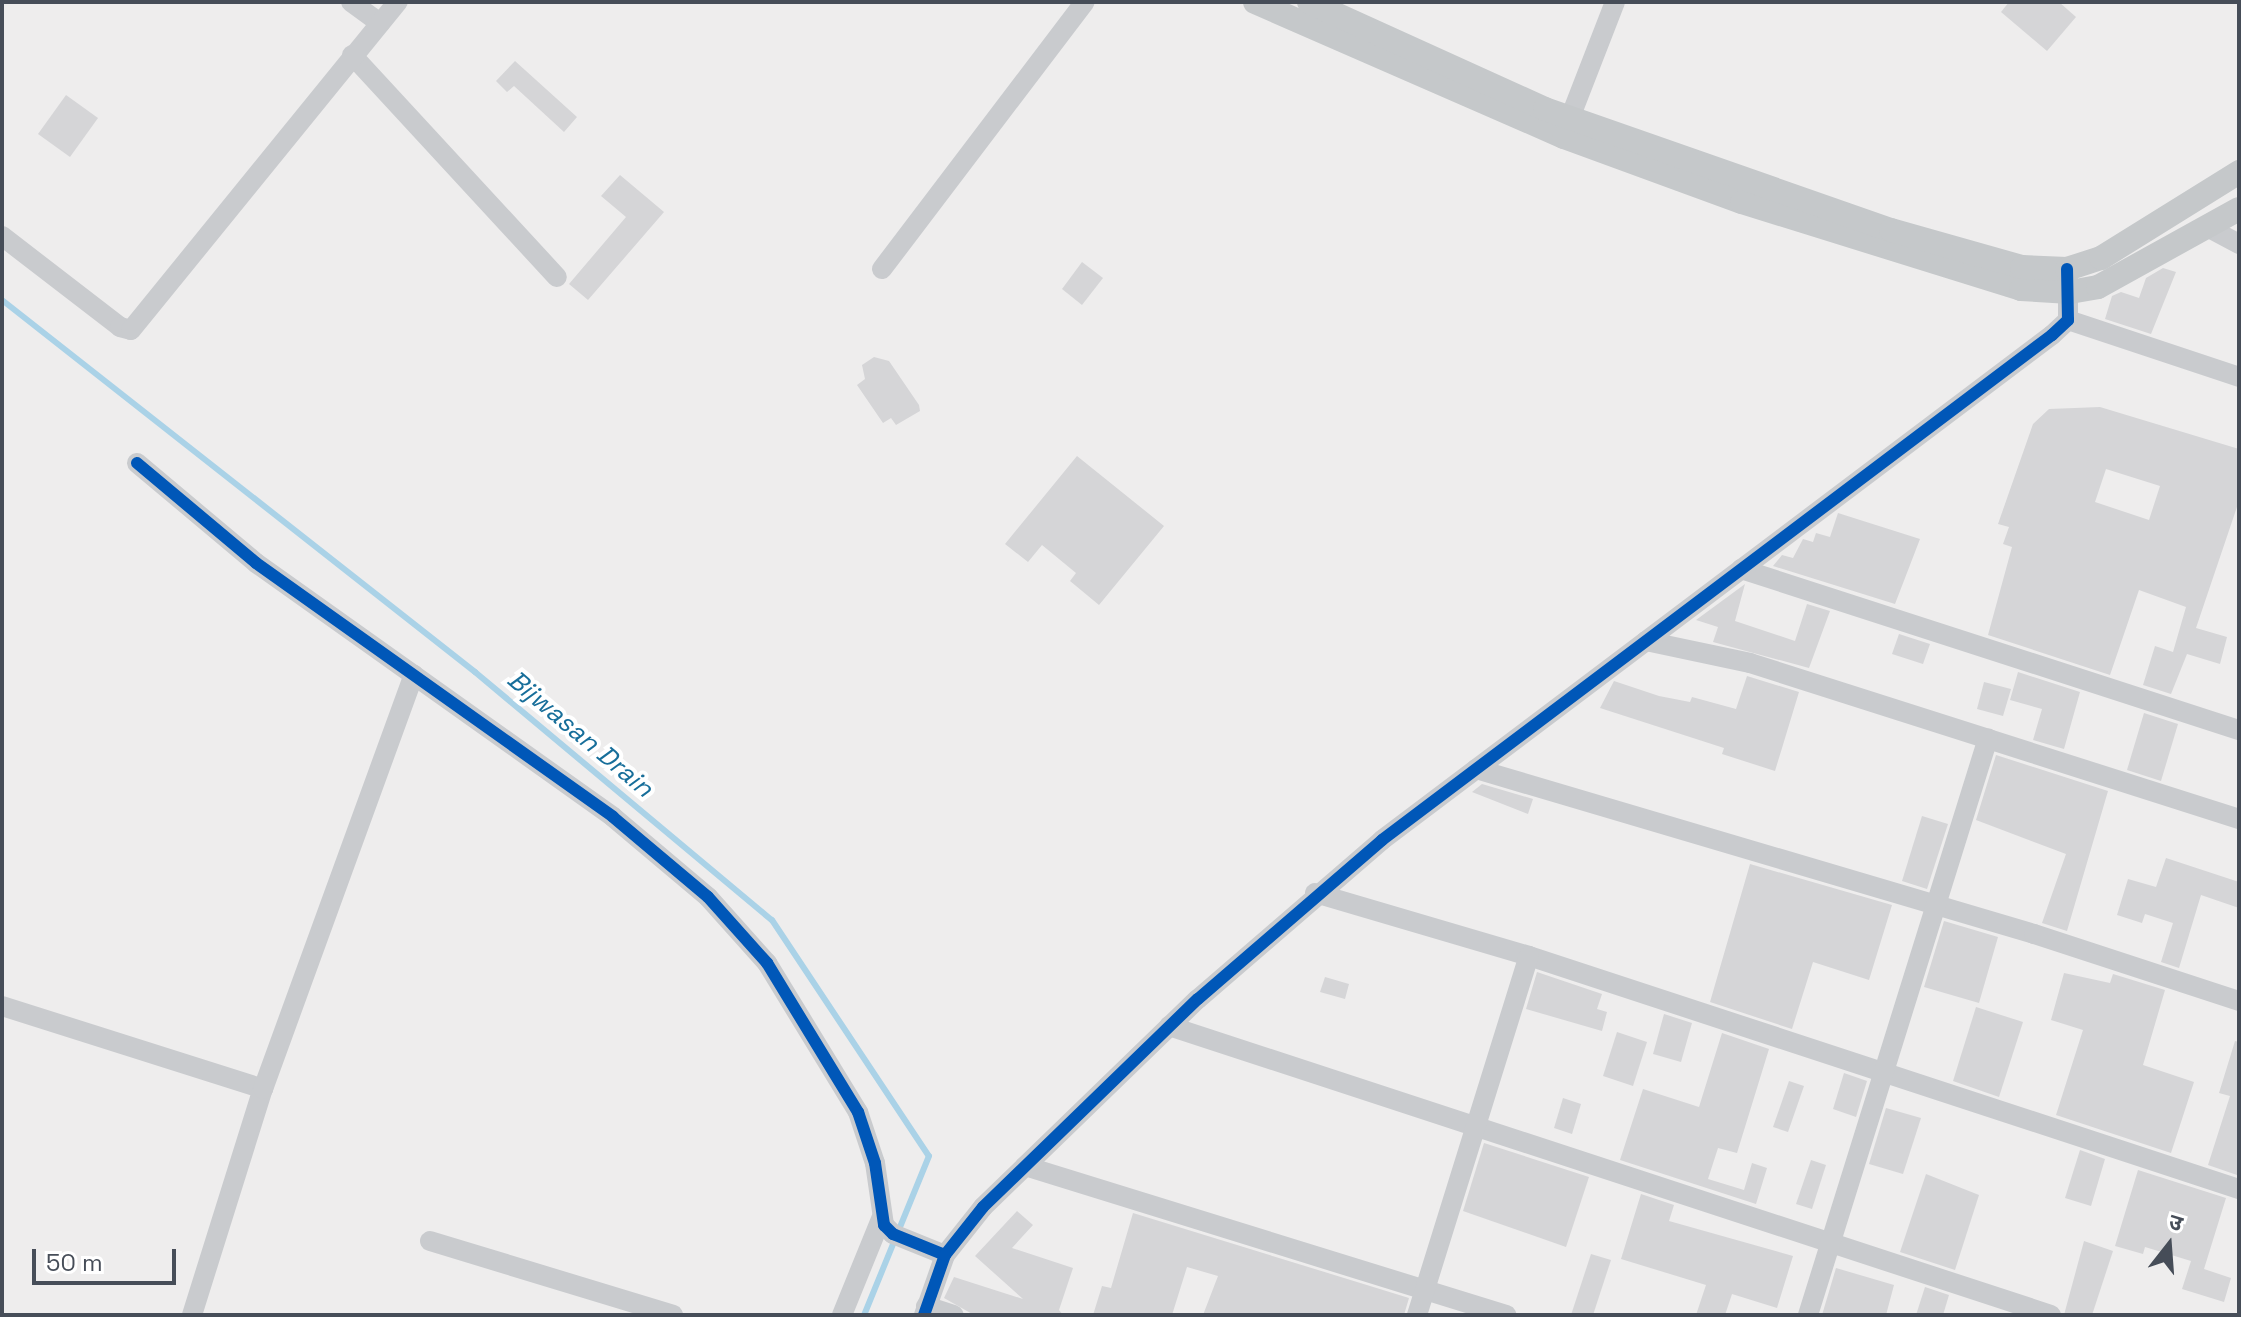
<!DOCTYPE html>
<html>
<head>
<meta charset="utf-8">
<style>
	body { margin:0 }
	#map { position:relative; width:2241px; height:1317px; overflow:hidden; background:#eeeded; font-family:"Space Grotesk","Noto Sans Devanagari",sans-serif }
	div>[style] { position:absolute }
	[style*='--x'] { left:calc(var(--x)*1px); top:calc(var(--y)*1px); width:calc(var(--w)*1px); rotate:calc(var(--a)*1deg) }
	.stream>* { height:6px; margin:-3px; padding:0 3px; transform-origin:3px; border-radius:3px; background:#aad2e7 }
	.building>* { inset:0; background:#d5d5d7 }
	.minor>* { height:20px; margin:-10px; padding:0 10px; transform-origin:10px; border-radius:10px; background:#c9cbce }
	.major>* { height:24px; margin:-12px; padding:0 12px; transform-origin:12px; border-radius:12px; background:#c5c8ca }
	.cycleway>* { height:12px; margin:-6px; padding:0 6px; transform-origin:6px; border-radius:6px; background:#0057b8 }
	span { translate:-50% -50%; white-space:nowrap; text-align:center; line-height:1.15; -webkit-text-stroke:8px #fff; paint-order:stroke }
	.water-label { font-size:26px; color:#176e9a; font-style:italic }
	.frame { position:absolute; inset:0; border:4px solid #464d58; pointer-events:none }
	.north { position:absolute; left:2129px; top:1205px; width:80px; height:80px; -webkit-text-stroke:6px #fff; paint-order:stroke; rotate:17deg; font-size:22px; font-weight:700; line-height:32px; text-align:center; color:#464d58 }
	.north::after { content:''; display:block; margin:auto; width:28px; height:36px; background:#464d58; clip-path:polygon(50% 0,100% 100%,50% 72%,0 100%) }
	.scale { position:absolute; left:32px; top:1249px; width:144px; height:36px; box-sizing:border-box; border:4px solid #464d58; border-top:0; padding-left:10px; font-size:24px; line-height:28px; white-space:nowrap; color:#464d58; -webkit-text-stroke:6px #fff; paint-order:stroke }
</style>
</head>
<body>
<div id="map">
	<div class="stream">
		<div style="--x:2;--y:300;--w:602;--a:38.18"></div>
		<div style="--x:475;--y:672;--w:387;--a:39.9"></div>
		<div style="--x:772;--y:920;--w:283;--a:56.4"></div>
		<div style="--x:929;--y:1156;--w:172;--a:112.2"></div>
	</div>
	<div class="building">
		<div style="clip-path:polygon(2009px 2px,2059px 2px,2076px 17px,2047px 51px,2001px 12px)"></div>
		<div style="clip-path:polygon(515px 61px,577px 117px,564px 132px,514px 86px,507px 92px,496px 81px)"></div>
		<div style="clip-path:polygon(66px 95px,98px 118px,70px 157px,38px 134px)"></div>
		<div style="clip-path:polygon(620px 175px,664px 212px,588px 300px,569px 284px,626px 217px,601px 196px)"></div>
		<div style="clip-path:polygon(1082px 262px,1103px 278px,1082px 305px,1062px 289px)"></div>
		<div style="clip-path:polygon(2163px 268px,2176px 272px,2151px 334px,2105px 319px,2112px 296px,2121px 292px,2139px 298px,2146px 278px)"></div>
		<div style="clip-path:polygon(874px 357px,889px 361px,919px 405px,920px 411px,896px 425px,891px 418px,883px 423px,857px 385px,865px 379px,862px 365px)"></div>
		<div style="clip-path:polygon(evenodd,2100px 407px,2239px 449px,2239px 501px,2196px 628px,2227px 637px,2220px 664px,2187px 654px,2171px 694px,2143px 685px,2155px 646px,2173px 652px,2186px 607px,2139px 590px,2110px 675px,1988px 635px,2012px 547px,2003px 544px,2009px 527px,1998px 524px,2033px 424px,2049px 409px,2100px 407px,2106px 469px,2160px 486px,2149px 520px,2095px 502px,2106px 469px)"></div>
		<div style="clip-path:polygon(1077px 456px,1164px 526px,1099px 605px,1070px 581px,1076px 573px,1042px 545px,1028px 562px,1005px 544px)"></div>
		<div style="clip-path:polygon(1838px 513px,1920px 539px,1895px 604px,1773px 566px,1782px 555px,1793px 558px,1803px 539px,1813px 542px,1816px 533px,1830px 537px)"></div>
		<div style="clip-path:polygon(1745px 584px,1735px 621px,1795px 641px,1807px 604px,1830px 611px,1809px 668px,1713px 642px,1718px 627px,1696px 620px)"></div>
		<div style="clip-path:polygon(1899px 634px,1930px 644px,1923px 664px,1892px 654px)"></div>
		<div style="clip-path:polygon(2018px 672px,2080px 692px,2064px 749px,2033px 740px,2042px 709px,2010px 700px)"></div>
		<div style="clip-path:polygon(1747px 676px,1799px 692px,1775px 771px,1722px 754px,1724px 748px,1600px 708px,1614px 681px,1659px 696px,1690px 702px,1692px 697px,1736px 709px)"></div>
		<div style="clip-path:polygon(1984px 682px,2011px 689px,2003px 716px,1977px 709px)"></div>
		<div style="clip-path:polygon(2144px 713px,2178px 724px,2161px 781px,2127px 770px)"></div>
		<div style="clip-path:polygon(1996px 755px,2108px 791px,2067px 931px,2042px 923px,2066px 854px,1976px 820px)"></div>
		<div style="clip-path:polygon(1482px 784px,1533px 799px,1528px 814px,1472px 792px)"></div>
		<div style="clip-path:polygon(1922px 816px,1948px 824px,1927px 889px,1902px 881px)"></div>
		<div style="clip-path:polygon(2166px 858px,2239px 882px,2239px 908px,2201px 895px,2179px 968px,2161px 962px,2173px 923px,2145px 914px,2142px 923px,2117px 915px,2128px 879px,2156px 887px)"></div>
		<div style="clip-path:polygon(1750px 864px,1892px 905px,1869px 980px,1813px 962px,1792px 1029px,1710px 1002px)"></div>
		<div style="clip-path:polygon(1944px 921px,1998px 937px,1979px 1003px,1924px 987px)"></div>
		<div style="clip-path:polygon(1537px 972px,1602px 994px,1597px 1009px,1607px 1012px,1602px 1031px,1526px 1009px)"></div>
		<div style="clip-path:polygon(2064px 973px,2110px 983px,2113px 974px,2165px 990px,2143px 1065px,2194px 1082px,2171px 1153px,2056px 1115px,2083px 1030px,2051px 1020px)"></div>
		<div style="clip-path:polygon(1325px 977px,1349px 984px,1345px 999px,1320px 992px)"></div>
		<div style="clip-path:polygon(1976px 1007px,2023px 1022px,1999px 1097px,1953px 1081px)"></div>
		<div style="clip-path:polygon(1664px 1014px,1692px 1023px,1681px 1062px,1653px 1054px)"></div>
		<div style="clip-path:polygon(1617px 1032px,1647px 1042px,1633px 1086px,1603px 1076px)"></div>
		<div style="clip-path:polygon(1722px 1033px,1769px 1049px,1737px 1153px,1718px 1148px,1708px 1179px,1744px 1190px,1752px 1163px,1767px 1168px,1756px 1204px,1620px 1160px,1643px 1089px,1699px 1107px)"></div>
		<div style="clip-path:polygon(2235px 1041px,2239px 1042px,2237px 1175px,2208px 1165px,2230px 1096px,2219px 1093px)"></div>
		<div style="clip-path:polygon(1844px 1073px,1867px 1081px,1856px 1117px,1833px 1109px)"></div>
		<div style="clip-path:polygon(1789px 1081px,1804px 1086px,1788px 1132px,1773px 1127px)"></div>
		<div style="clip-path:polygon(1563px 1098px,1581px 1104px,1572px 1134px,1554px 1128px)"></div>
		<div style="clip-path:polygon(1886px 1108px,1921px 1118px,1903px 1174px,1869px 1164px)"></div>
		<div style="clip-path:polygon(1484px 1143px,1589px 1177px,1566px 1247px,1463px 1211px)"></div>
		<div style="clip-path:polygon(2080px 1150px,2105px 1159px,2091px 1206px,2065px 1198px)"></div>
		<div style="clip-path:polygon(1811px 1160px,1826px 1165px,1812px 1209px,1796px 1204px)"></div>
		<div style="clip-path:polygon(2138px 1170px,2226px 1198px,2204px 1269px,2231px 1278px,2224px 1302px,2182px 1289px,2191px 1261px,2145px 1247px,2143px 1254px,2115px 1246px)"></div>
		<div style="clip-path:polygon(1926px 1174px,1979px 1195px,1955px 1270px,1900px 1252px)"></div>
		<div style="clip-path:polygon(1641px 1194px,1674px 1205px,1669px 1221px,1793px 1256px,1777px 1308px,1732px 1294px,1725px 1315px,1696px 1315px,1706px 1285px,1621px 1259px)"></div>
		<div style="clip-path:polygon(1017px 1211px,1033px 1225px,1012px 1248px,1073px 1268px,1059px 1310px,1063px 1315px,974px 1315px,944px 1298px,954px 1277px,1023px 1299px,975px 1256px)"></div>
		<div style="clip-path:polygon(1133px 1213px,1409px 1298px,1404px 1315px,1203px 1315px,1218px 1276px,1187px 1267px,1172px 1315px,1093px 1315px,1102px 1286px,1111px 1288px)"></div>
		<div style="clip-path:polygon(2084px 1241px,2113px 1251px,2092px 1315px,2064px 1315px)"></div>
		<div style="clip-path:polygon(1591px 1254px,1611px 1260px,1593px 1315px,1571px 1315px)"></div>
		<div style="clip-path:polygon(1836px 1268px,1894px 1285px,1886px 1315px,1822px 1315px)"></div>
		<div style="clip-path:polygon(1925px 1287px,1949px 1295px,1943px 1315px,1916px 1315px)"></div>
	</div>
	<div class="minor">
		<div style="--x:351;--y:2;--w:36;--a:36"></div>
		<div style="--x:352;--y:55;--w:302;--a:47.3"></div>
		<div style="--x:1570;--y:118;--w:124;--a:-68.8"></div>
		<div style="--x:2209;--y:228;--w:34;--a:28"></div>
		<div style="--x:2;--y:236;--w:149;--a:37.6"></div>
		<div style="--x:120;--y:327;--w:11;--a:15"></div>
		<div style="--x:131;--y:330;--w:423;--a:-50.9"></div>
		<div style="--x:882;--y:269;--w:335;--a:-52.8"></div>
		<div style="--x:2068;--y:320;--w:180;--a:18.4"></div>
		<div style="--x:137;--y:463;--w:155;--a:40"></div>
		<div style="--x:256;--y:563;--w:438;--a:35.4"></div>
		<div style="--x:613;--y:817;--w:124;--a:40.1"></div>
		<div style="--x:708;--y:897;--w:89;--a:48.2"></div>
		<div style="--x:767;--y:963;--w:175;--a:58.6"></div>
		<div style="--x:858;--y:1112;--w:54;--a:71.6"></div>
		<div style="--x:875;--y:1163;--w:63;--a:81.7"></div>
		<div style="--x:884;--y:1225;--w:13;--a:45"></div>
		<div style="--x:893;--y:1234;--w:56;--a:22"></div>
		<div style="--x:1741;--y:569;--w:523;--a:17.92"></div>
		<div style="--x:1646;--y:641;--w:106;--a:11.9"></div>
		<div style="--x:1750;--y:663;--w:513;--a:17.69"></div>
		<div style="--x:1476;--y:769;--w:582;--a:16.47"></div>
		<div style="--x:2034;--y:934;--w:216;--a:18.1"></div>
		<div style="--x:1315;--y:893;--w:223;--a:16.4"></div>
		<div style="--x:1529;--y:956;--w:747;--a:18.17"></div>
		<div style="--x:2;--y:1006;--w:274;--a:17.6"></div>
		<div style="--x:1169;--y:1026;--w:928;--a:18.14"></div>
		<div style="--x:1025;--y:1166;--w:504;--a:17.21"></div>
		<div style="--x:430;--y:1241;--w:254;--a:16.9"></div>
		<div style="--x:926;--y:1306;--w:29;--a:18"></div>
		<div style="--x:192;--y:1315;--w:237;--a:-72.6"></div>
		<div style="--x:263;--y:1089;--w:441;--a:-70"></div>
		<div style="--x:842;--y:1315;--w:104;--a:-67.9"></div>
		<div style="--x:924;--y:1315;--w:64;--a:-70.7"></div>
		<div style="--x:945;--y:1255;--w:61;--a:-51.6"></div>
		<div style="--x:983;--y:1207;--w:299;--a:-44.1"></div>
		<div style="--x:1198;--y:999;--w:243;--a:-40.8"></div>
		<div style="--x:1382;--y:840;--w:839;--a:-37.01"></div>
		<div style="--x:2052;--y:335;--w:22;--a:-43"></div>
		<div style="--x:2068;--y:320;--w:44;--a:-90"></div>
		<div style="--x:1417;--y:1315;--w:376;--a:-72.7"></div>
		<div style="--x:1808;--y:1315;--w:604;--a:-72.67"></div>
	</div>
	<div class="major">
		<div style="--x:1255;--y:2;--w:337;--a:23.6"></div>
		<div style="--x:1564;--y:137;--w:189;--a:20.1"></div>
		<div style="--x:1742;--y:202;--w:292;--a:17.3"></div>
		<div style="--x:2021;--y:289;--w:49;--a:3.5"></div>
		<div style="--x:2070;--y:292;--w:28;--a:-10"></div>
		<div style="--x:2098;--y:287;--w:161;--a:-29"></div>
		<div style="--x:1309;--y:2;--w:259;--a:24.4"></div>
		<div style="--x:1545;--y:109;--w:367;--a:19.3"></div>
		<div style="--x:1891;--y:230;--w:136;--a:15.8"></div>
		<div style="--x:2022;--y:267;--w:45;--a:2.5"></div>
		<div style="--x:2067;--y:269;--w:36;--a:-18"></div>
		<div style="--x:2101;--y:258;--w:163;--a:-31.9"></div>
	</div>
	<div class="cycleway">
		<div style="--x:137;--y:463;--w:155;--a:40"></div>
		<div style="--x:256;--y:563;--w:438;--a:35.4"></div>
		<div style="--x:613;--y:817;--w:124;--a:40.1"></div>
		<div style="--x:708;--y:897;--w:89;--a:48.2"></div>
		<div style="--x:767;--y:963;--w:175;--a:58.6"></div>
		<div style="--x:858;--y:1112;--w:54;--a:71.6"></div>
		<div style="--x:875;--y:1163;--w:63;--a:81.7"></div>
		<div style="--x:884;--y:1225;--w:13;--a:45"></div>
		<div style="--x:893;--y:1234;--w:56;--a:22"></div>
		<div style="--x:924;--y:1315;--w:64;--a:-70.7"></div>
		<div style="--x:945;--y:1255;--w:61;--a:-51.6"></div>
		<div style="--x:983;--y:1207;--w:299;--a:-44.1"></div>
		<div style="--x:1198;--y:999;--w:243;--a:-40.8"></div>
		<div style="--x:1382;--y:840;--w:839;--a:-37.01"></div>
		<div style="--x:2052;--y:335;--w:22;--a:-43"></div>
		<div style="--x:2068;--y:320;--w:51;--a:-91.1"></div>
	</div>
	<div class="water-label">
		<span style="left:580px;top:734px;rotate:40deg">Bijwasan Drain</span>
	</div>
	<div class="frame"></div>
	<div class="north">उ</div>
	<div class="scale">50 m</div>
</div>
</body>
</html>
